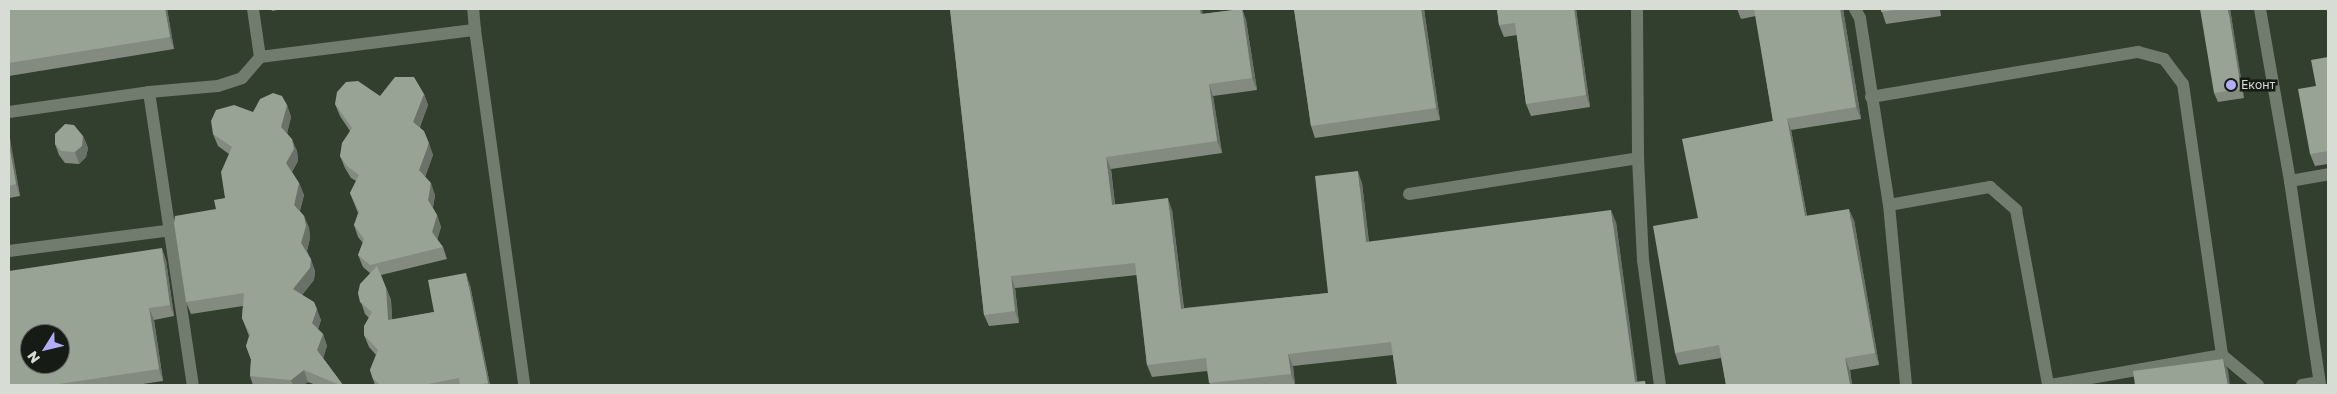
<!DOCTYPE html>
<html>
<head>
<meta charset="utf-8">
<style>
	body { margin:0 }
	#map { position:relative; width:2337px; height:394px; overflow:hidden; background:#2d352a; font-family:"Golos Text",sans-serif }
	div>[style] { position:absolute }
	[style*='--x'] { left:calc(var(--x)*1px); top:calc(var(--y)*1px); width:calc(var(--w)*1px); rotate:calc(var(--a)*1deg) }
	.built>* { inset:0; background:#323e2e }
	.service>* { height:12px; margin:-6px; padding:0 6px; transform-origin:6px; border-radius:6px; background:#717b6e }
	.minor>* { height:12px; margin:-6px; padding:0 6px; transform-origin:6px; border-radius:6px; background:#717b6e }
	.wall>* { inset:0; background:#838b80 }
	.shaded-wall>* { inset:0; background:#6a7168 }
	.building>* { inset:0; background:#98a295 }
	.dots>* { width:14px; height:14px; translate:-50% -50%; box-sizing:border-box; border:2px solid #171b16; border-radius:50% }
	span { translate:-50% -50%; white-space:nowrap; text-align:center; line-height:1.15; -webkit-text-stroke:5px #171b16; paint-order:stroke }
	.poi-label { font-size:12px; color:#d7dcd5 }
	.left { translate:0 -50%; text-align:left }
	.frame { position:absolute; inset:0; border:10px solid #d7dcd5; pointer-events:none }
	.north { position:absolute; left:20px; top:324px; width:50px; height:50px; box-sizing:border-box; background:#171b16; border:1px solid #646862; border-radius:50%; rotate:234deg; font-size:14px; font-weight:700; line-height:20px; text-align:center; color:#d7dcd5 }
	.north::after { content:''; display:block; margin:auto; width:18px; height:22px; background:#b3adf9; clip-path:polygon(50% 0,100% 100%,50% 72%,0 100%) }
</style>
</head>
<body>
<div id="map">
	<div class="built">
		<div style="clip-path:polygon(evenodd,9px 9px,2328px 9px,2328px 385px,9px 385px,9px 9px,30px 334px,60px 334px,60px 364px,30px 364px,30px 334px)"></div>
	</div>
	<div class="service">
		<div style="--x:1855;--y:9;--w:10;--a:61"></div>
		<div style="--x:1860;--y:18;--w:189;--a:81.2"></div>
		<div style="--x:1889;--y:205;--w:181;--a:84.6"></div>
		<div style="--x:475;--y:30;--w:358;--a:82.1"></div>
		<div style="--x:260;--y:57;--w:217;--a:-7.2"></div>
		<div style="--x:475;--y:30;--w:21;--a:-95"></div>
		<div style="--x:149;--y:92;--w:296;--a:81.5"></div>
		<div style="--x:1871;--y:97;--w:271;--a:-9.6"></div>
		<div style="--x:2138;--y:52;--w:27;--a:15"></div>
		<div style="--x:2164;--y:59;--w:31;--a:53"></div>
		<div style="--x:2183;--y:84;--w:274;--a:81.8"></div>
		<div style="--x:9;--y:112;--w:141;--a:-8.1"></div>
		<div style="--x:149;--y:92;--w:69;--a:-5"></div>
		<div style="--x:218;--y:86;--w:25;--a:-18"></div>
		<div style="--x:242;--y:78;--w:28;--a:-49"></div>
		<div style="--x:260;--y:57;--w:49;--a:-98.3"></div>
		<div style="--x:2290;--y:181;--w:39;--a:-10"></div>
		<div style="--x:1409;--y:194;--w:232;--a:-8.9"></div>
		<div style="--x:1889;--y:205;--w:103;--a:-10.1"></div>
		<div style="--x:1990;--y:187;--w:35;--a:41"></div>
		<div style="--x:2016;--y:210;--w:178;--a:79.6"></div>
		<div style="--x:9;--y:251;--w:164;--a:-7.3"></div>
		<div style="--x:2051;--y:385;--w:174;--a:-10"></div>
		<div style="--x:2222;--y:355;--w:47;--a:39.8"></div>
		<div style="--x:2302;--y:385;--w:17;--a:-10"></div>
	</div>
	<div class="minor">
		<div style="--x:1637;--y:9;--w:149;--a:89.6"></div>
		<div style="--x:1638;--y:158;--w:102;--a:87.2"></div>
		<div style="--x:1643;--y:260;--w:126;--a:82.3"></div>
		<div style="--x:2260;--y:9;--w:175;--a:80.1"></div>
		<div style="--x:2290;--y:181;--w:206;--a:81.6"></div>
	</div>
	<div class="wall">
		<div style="clip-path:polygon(9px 9px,167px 9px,174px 49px,9px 76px)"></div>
		<div style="clip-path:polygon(271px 9px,283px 9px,272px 11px)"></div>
		<div style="clip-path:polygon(950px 9px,1203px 14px,1242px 9px,1246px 20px,1257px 90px,1213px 96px,1222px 153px,1111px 169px,1115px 204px,1172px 210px,1184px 308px,1328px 293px,1362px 183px,1369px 242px,1616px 222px,1637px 382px,1645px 381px,1646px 385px,1397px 385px,1393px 355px,1293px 366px,1295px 385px,1210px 385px,1207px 371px,1152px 377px,1147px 365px,1137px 275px,1015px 288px,1019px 323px,989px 326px,984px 315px)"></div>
		<div style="clip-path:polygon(1294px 9px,1424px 9px,1440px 120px,1315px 138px,1311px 126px)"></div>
		<div style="clip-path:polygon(1497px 9px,1576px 9px,1590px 107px,1531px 116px,1526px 104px,1517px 35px,1504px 37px,1499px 25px)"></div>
		<div style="clip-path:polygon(1737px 9px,1843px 9px,1861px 119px,1791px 130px,1807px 216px,1854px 220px,1879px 365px,1850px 370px,1852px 385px,1726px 385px,1721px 358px,1679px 365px,1675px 353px,1698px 218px,1773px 121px,1756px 16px,1741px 19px)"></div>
		<div style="clip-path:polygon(1881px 9px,1940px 9px,1941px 16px,1886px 24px)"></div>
		<div style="clip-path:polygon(2230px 9px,2244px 98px,2218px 102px,2214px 93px)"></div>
		<div style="clip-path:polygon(2328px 57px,2328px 164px,2315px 166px,2310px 154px,2316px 86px)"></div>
		<div style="clip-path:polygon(424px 94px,428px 105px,420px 127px,433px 155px,425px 177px,435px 195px,433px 208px,437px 215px,441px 227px,437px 240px,443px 247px,447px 259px,381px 275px,391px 300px,392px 320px,434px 312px,470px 285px,490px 385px,375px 385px,370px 370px,376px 355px,369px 347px,364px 335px,369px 318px,365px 314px,358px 293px,370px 273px,363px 267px,358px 255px,363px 243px,358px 237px,354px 225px,358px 213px,350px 193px,356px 181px,351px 178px,345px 168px,340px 156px,350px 131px,340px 116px,335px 104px,380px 96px)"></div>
		<div style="clip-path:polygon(287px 105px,291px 117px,287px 133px,297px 151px,298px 161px,292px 172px,299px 183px,304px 195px,300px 211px,304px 216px,309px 228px,310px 238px,307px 251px,315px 271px,314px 280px,302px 295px,321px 320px,318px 329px,323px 334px,327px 346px,323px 358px,343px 385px,316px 385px,308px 382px,303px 385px,253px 385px,250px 376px,251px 360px,246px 346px,249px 336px,242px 318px,243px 306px,191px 314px,186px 302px,216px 209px,225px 198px,229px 154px,218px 146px,213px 134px,253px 112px)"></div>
		<div style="clip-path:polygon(9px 136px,20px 196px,9px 198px)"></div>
		<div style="clip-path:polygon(83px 136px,88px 148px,86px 157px,79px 164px,65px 163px,59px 155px,55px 144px)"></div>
		<div style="clip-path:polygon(166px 260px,174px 316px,154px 320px,163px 381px,136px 385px,9px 385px)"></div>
	</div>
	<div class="shaded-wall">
		<div style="clip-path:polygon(165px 9px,167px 9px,174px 49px,170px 37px)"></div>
		<div style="clip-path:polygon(1200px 9px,1202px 9px,1205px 26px,1201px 14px)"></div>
		<div style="clip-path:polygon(1242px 9px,1246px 20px,1257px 90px,1252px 78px)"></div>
		<div style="clip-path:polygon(1421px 9px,1424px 9px,1440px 120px,1436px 108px)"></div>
		<div style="clip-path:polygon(1574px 9px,1576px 9px,1590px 107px,1586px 95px)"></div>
		<div style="clip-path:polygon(1840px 9px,1843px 9px,1861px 119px,1856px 107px)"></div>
		<div style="clip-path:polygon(2228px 9px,2230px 9px,2244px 98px,2241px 89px)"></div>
		<div style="clip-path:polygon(1209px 84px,1213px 96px,1222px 153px,1217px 141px)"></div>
		<div style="clip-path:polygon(424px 94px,428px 105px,417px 134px,413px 122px)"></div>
		<div style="clip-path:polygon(287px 105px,291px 117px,286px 138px,281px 127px)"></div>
		<div style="clip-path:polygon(1787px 118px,1791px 130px,1809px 228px,1805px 216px)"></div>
		<div style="clip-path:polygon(9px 136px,10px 138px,20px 196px,16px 184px,9px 145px)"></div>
		<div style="clip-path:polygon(83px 136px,88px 148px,86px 157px,79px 164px,75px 152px)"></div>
		<div style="clip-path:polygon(292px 139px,297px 151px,298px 161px,290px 174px,286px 163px)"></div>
		<div style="clip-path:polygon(429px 143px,433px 155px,423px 182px,419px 170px)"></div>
		<div style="clip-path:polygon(1106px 157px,1111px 169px,1116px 217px,1112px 205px)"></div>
		<div style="clip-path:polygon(1358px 171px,1362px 183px,1370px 254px,1366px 242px)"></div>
		<div style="clip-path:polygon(299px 183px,304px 195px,298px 216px,294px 205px)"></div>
		<div style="clip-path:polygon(431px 183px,435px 195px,432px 212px,428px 200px)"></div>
		<div style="clip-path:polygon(1168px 198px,1172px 210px,1185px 321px,1181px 309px)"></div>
		<div style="clip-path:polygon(1849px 209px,1854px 220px,1879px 365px,1875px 353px)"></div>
		<div style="clip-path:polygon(1611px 210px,1616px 222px,1638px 385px,1635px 382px)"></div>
		<div style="clip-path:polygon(437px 215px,441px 227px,436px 244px,432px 232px)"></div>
		<div style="clip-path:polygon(304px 216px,309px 228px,310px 238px,306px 255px,301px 243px)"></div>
		<div style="clip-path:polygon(162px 248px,166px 260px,174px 316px,170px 305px)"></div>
		<div style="clip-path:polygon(311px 259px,315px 271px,314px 280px,297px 301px,293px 289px)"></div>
		<div style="clip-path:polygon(466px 273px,470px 285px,490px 385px,488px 385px,488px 383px)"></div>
		<div style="clip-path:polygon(1011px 276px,1015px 288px,1019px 323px,1015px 311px)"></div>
		<div style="clip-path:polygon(386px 288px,391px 300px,393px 332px,388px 320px)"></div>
		<div style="clip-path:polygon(149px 308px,154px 320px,163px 381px,159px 369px)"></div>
		<div style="clip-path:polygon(317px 309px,321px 320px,316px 335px,312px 323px)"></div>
		<div style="clip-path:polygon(323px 334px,327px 346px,322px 362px,317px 350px)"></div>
		<div style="clip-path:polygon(1288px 354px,1293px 366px,1295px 385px,1291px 374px)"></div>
		<div style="clip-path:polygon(1845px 358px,1850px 370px,1852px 385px,1850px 385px)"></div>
		<div style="clip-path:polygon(2223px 359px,2228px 370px,2230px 385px,2228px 385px)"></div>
		<div style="clip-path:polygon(304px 370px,308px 382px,303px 385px,293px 385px,291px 380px)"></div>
	</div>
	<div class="building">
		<div style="clip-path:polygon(9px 9px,165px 9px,170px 37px,9px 63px)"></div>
		<div style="clip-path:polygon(950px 9px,1200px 9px,1201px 14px,1242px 9px,1252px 78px,1209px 84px,1217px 141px,1106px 157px,1112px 205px,1168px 198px,1181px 309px,1328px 293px,1315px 176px,1358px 171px,1366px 242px,1611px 210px,1635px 382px,1645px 381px,1645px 385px,1397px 385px,1391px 342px,1288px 354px,1291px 374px,1209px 383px,1206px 358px,1147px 365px,1135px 263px,1011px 276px,1015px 311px,984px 315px)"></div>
		<div style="clip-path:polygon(1294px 9px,1421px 9px,1436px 108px,1311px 126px)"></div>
		<div style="clip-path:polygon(1497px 9px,1574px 9px,1586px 95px,1526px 104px,1515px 23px,1499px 25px)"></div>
		<div style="clip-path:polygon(1754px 9px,1840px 9px,1856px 107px,1773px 121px)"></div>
		<div style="clip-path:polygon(1881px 9px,1903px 9px,1881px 12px)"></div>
		<div style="clip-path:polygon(2200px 9px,2228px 9px,2241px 89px,2214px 93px)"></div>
		<div style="clip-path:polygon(2328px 57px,2328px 151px,2310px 154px,2298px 89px,2316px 86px,2311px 60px)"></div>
		<div style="clip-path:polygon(395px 77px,414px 77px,424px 94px,413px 122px,424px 131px,429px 143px,419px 170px,431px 183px,428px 200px,437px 215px,432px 232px,443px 247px,370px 265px,358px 255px,364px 239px,354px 225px,359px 212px,350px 193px,359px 175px,347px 166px,340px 156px,342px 143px,352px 128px,335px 104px,337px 92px,346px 82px,358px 81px,380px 96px)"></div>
		<div style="clip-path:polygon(273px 93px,282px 96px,287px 105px,281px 127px,292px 139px,294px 149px,286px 163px,299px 183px,294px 205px,304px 216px,306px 226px,301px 243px,311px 259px,310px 268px,293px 289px,314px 302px,317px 309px,312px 323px,323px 334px,317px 350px,343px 385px,340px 385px,304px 370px,291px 380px,250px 376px,251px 359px,246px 346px,250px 334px,242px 318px,244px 293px,186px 302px,174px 223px,175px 216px,216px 209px,214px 200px,225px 198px,221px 172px,232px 147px,213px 134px,211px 121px,216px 110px,234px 105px,253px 112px,260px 99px)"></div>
		<div style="clip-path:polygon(1787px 118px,1805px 216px,1849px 209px,1875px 353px,1845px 358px,1850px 385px,1726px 385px,1719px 345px,1675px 353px,1653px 226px,1698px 218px,1682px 139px)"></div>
		<div style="clip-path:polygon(65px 124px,74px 125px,83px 136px,82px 146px,75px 152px,61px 151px,55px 144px,55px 134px)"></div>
		<div style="clip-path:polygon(9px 145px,16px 184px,9px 186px)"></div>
		<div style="clip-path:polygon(evenodd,162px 248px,170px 305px,149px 308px,159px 369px,52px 385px,9px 385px,9px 271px,162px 248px,30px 334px,60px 334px,60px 364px,30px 364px,30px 334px)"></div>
		<div style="clip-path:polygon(377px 266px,386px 288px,388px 320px,434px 312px,428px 280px,466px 273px,488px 383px,476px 385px,460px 385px,459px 378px,423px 385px,381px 385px,373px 379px,370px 370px,378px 350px,364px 335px,364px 326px,372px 312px,360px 302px,358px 293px,360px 284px)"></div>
		<div style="clip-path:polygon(2223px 359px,2228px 385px,2135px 385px,2133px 371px)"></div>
	</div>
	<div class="dots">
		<div style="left:2231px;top:85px;background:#b3adf9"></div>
	</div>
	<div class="poi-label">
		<span class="left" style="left:2241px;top:85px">Еконт</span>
	</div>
	<div class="frame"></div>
	<div class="north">N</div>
</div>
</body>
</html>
